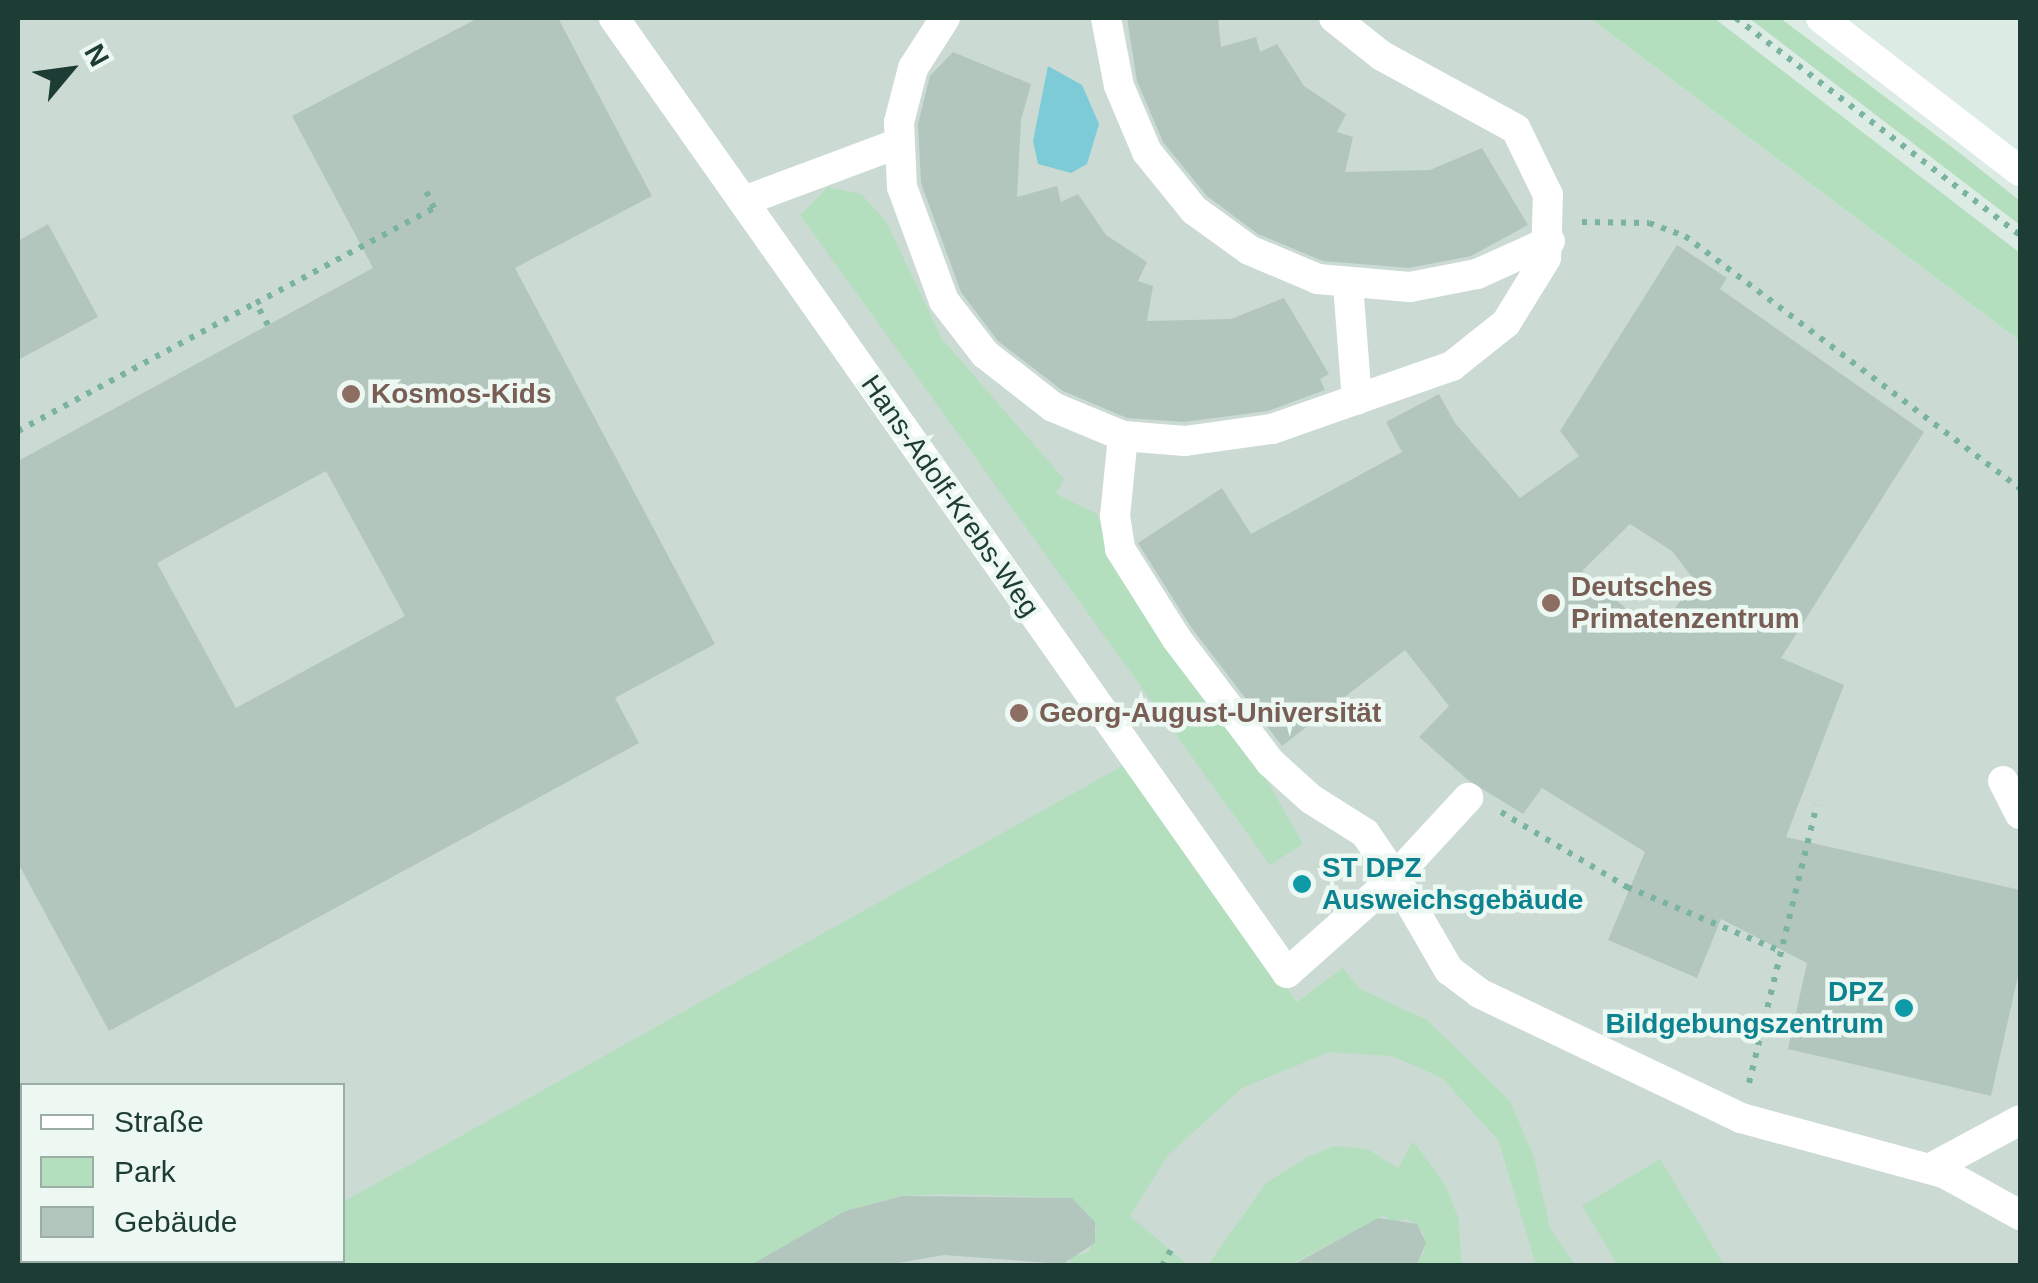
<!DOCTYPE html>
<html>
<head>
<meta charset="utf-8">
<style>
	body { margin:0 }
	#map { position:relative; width:2038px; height:1283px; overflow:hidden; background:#ddebe5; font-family:Helvetica,sans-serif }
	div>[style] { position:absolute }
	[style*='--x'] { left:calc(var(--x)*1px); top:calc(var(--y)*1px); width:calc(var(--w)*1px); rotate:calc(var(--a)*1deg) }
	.built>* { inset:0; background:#cbdbd4 }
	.green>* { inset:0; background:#b3dfbe }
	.water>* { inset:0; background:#7ecbd8 }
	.building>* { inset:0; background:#b2c6be }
	.path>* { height:6px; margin-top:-3px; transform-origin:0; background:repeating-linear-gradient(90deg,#7ab3a0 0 5px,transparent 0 13px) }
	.minor>* { height:30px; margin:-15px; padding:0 15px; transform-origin:15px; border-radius:15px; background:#fff }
	.dots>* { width:28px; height:28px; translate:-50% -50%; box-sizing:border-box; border:5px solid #eef8f3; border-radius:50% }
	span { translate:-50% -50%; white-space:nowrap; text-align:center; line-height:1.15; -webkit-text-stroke:9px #eef8f3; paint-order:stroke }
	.education-label { font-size:28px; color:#785e54; font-weight:700 }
	.left { translate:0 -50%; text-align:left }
	.street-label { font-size:28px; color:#1d3c33 }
	.culture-label { font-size:28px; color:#0d838f; font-weight:700 }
	.right { translate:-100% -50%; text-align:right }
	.frame { position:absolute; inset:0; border:20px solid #1d3c33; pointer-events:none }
	.legend { position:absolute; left:20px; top:1083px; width:325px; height:180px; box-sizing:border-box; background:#eef8f3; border:2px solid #9aada6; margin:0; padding:12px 18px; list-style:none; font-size:30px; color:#1d3c33 }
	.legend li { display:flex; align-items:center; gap:20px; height:50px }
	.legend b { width:50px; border:2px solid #9aada6 }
	.north { position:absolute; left:20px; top:20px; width:100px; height:100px; -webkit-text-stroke:8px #eef8f3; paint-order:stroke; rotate:61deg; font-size:28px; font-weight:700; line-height:40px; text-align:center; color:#1d3c33 }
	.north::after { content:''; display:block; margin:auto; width:35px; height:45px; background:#1d3c33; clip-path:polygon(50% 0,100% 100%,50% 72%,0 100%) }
</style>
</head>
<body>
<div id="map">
	<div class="built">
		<div style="clip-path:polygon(evenodd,18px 18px,1590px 18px,2020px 341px,2020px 1265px,18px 1265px,18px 18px,22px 1086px,342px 1086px,342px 1260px,22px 1260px,22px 1086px)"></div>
	</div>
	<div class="green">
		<div style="clip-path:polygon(1590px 18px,1714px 18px,2020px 253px,2020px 341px)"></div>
		<div style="clip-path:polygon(1749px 18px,1780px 18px,1961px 154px,2020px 201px,2020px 225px)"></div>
		<div style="clip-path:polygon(828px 187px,861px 194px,886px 221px,942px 339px,1064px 479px,1056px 494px,1097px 514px,1108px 550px,1266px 779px,1303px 844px,1270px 865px,800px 215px)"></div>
		<div style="clip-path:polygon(1124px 765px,1297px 1002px,1343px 968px,1360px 989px,1427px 1020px,1510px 1101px,1534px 1157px,1550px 1228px,1575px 1265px,1536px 1265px,1498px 1140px,1442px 1078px,1392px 1056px,1329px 1052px,1242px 1088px,1168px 1155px,1130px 1216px,1188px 1265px,1071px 1265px,1070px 1257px,1089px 1252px,1097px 1231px,1088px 1213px,1072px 1208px,1072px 1198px,944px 1194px,903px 1196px,845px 1211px,761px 1265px,318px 1266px,316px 1261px,342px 1260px,343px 1202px)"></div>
		<div style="clip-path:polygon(1413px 1141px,1446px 1186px,1458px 1217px,1462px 1265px,1412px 1265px,1424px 1253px,1423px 1232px,1407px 1219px,1390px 1223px,1385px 1215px,1290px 1265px,1207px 1266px,1266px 1183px,1309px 1156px,1335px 1146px,1367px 1149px,1398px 1168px)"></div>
		<div style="clip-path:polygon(1660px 1159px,1724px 1265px,1618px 1265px,1582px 1206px)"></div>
	</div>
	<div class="water">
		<div style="clip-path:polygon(1048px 66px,1082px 85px,1099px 124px,1087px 164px,1071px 173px,1038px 164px,1033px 141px)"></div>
	</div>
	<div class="building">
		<div style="clip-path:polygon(evenodd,478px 18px,558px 18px,652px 196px,515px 268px,715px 644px,615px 698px,639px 743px,109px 1031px,18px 863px,18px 461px,373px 268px,292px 116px,478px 18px,326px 471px,405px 616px,236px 708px,157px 563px,326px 471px)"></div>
		<div style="clip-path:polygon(1127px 18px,1218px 18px,1221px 47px,1256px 37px,1260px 52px,1277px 44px,1304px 86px,1346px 114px,1337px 132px,1353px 137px,1345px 172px,1430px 170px,1482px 148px,1528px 225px,1471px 256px,1409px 268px,1323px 261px,1258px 234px,1207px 196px,1163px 142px,1137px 81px)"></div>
		<div style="clip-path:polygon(953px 52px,1031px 84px,1021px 120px,1017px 197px,1057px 186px,1061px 202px,1078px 194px,1106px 235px,1147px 262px,1138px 281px,1153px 286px,1147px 321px,1231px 319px,1284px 298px,1329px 374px,1320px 379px,1325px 390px,1268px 411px,1184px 422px,1127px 418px,1063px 391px,998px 341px,961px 292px,921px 183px,918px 124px,930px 76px)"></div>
		<div style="clip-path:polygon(48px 224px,98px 317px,18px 360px,18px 241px)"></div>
		<div style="clip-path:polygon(evenodd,1677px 245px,1727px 278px,1720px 289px,1924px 432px,1781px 658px,1844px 685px,1786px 837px,2020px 890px,2020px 967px,1991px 1096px,1788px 1049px,1807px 963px,1721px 919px,1697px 978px,1608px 940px,1645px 852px,1542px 788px,1523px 814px,1468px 780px,1419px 737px,1449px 706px,1405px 650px,1282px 746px,1191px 627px,1138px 543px,1222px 488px,1251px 534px,1402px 452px,1386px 422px,1439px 394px,1455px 423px,1520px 498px,1579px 456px,1560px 431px,1677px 245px,1630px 524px,1672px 551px,1695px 581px,1656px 634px,1582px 571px,1630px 524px)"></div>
		<div style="clip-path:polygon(903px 1196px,1072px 1198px,1095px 1222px,1095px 1243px,1063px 1264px,944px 1255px,881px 1266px,749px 1266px,845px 1211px)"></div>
		<div style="clip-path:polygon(1378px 1218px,1417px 1224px,1426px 1243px,1416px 1266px,1291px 1266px)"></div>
	</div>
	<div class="path">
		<div style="--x:1736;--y:18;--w:357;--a:37.4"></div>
		<div style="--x:1582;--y:222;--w:67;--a:0.9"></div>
		<div style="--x:1649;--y:223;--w:38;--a:20"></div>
		<div style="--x:1685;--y:236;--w:419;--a:37"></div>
		<div style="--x:268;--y:325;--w:25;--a:-119"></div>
		<div style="--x:256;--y:303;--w:202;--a:-28.1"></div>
		<div style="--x:434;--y:208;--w:23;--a:-115"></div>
		<div style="--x:18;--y:431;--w:270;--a:-28.3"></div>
		<div style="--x:1501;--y:812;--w:147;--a:30.8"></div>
		<div style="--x:1627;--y:887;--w:167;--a:22.6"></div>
		<div style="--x:1749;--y:1083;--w:286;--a:-76.3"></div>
		<div style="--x:1162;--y:1266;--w:25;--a:-61"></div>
	</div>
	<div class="minor">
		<div style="--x:614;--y:18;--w:1168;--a:54.83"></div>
		<div style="--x:1287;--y:973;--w:144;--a:-41.6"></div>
		<div style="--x:1395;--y:877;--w:108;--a:59.9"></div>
		<div style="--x:1449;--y:970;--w:38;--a:37"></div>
		<div style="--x:1479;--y:993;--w:290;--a:25.5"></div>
		<div style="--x:1741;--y:1118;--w:210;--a:15.2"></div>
		<div style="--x:1944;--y:1173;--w:87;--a:28.9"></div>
		<div style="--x:945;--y:18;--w:59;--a:122.6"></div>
		<div style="--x:913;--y:68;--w:56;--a:104.5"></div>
		<div style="--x:899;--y:122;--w:65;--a:87.4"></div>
		<div style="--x:902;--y:187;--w:121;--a:69.8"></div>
		<div style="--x:944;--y:301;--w:67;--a:52.3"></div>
		<div style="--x:985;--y:354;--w:86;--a:37.9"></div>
		<div style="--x:1053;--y:407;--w:76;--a:22.5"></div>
		<div style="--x:1123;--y:436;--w:62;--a:4.6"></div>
		<div style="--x:1185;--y:441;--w:88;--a:-7.9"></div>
		<div style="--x:1272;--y:429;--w:191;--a:-19.3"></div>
		<div style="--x:1452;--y:366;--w:69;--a:-38.5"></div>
		<div style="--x:1506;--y:323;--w:76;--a:-58.4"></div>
		<div style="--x:1546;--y:258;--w:63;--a:-88.2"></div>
		<div style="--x:1548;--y:195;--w:73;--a:-115.9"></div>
		<div style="--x:1516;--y:129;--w:153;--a:-151.4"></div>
		<div style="--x:1382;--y:56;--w:61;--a:-141.6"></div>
		<div style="--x:1106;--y:18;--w:69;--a:79.2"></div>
		<div style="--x:1119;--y:86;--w:72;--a:67"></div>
		<div style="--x:1147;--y:152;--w:75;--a:51"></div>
		<div style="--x:1194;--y:210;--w:68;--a:36"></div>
		<div style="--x:1249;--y:250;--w:75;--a:22.8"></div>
		<div style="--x:1318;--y:279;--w:92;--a:5"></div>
		<div style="--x:1410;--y:287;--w:68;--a:-11"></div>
		<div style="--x:1477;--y:274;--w:80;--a:-24.3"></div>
		<div style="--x:1821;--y:18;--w:251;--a:37.6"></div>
		<div style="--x:744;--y:201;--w:165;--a:-20.5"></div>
		<div style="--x:1348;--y:284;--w:116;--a:85.6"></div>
		<div style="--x:1123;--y:436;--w:80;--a:95.7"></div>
		<div style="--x:1115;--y:516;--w:33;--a:81"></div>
		<div style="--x:1120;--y:549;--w:105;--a:57.8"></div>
		<div style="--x:1176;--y:638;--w:156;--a:52.8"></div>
		<div style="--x:1270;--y:762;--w:55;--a:42.1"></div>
		<div style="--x:1311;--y:799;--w:64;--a:32.2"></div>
		<div style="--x:1365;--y:833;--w:53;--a:55.7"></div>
		<div style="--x:1395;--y:877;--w:108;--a:-47.3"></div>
		<div style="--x:2003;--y:781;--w:37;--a:63"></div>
		<div style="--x:1929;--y:1169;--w:103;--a:-28.3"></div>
		<div style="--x:18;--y:1232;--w:10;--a:66"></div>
		<div style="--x:33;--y:1260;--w:7;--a:63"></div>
	</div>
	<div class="dots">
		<div style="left:351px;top:394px;background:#8d6e63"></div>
		<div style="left:1551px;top:603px;background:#8d6e63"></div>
		<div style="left:1019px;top:713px;background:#8d6e63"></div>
		<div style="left:1302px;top:884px;background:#0f9aa8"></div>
		<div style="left:1904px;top:1008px;background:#0f9aa8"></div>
	</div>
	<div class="education-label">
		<span class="left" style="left:371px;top:394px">Kosmos-Kids</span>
		<span class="left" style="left:1571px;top:603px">Deutsches<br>Primatenzentrum</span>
		<span class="left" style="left:1039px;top:713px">Georg-August-Universität</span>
	</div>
	<div class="street-label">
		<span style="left:950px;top:496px;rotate:55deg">Hans-Adolf-Krebs-Weg</span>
	</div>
	<div class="culture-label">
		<span class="left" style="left:1322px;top:884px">ST DPZ<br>Ausweichsgebäude</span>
		<span class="right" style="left:1884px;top:1008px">DPZ<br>Bildgebungszentrum</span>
	</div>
	<div class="frame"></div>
	<ul class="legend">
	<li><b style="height:12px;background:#fff"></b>Straße</li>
	<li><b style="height:28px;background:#b3dfbe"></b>Park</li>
	<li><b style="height:28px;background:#b2c6be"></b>Gebäude</li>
	</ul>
	<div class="north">N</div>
</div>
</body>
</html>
